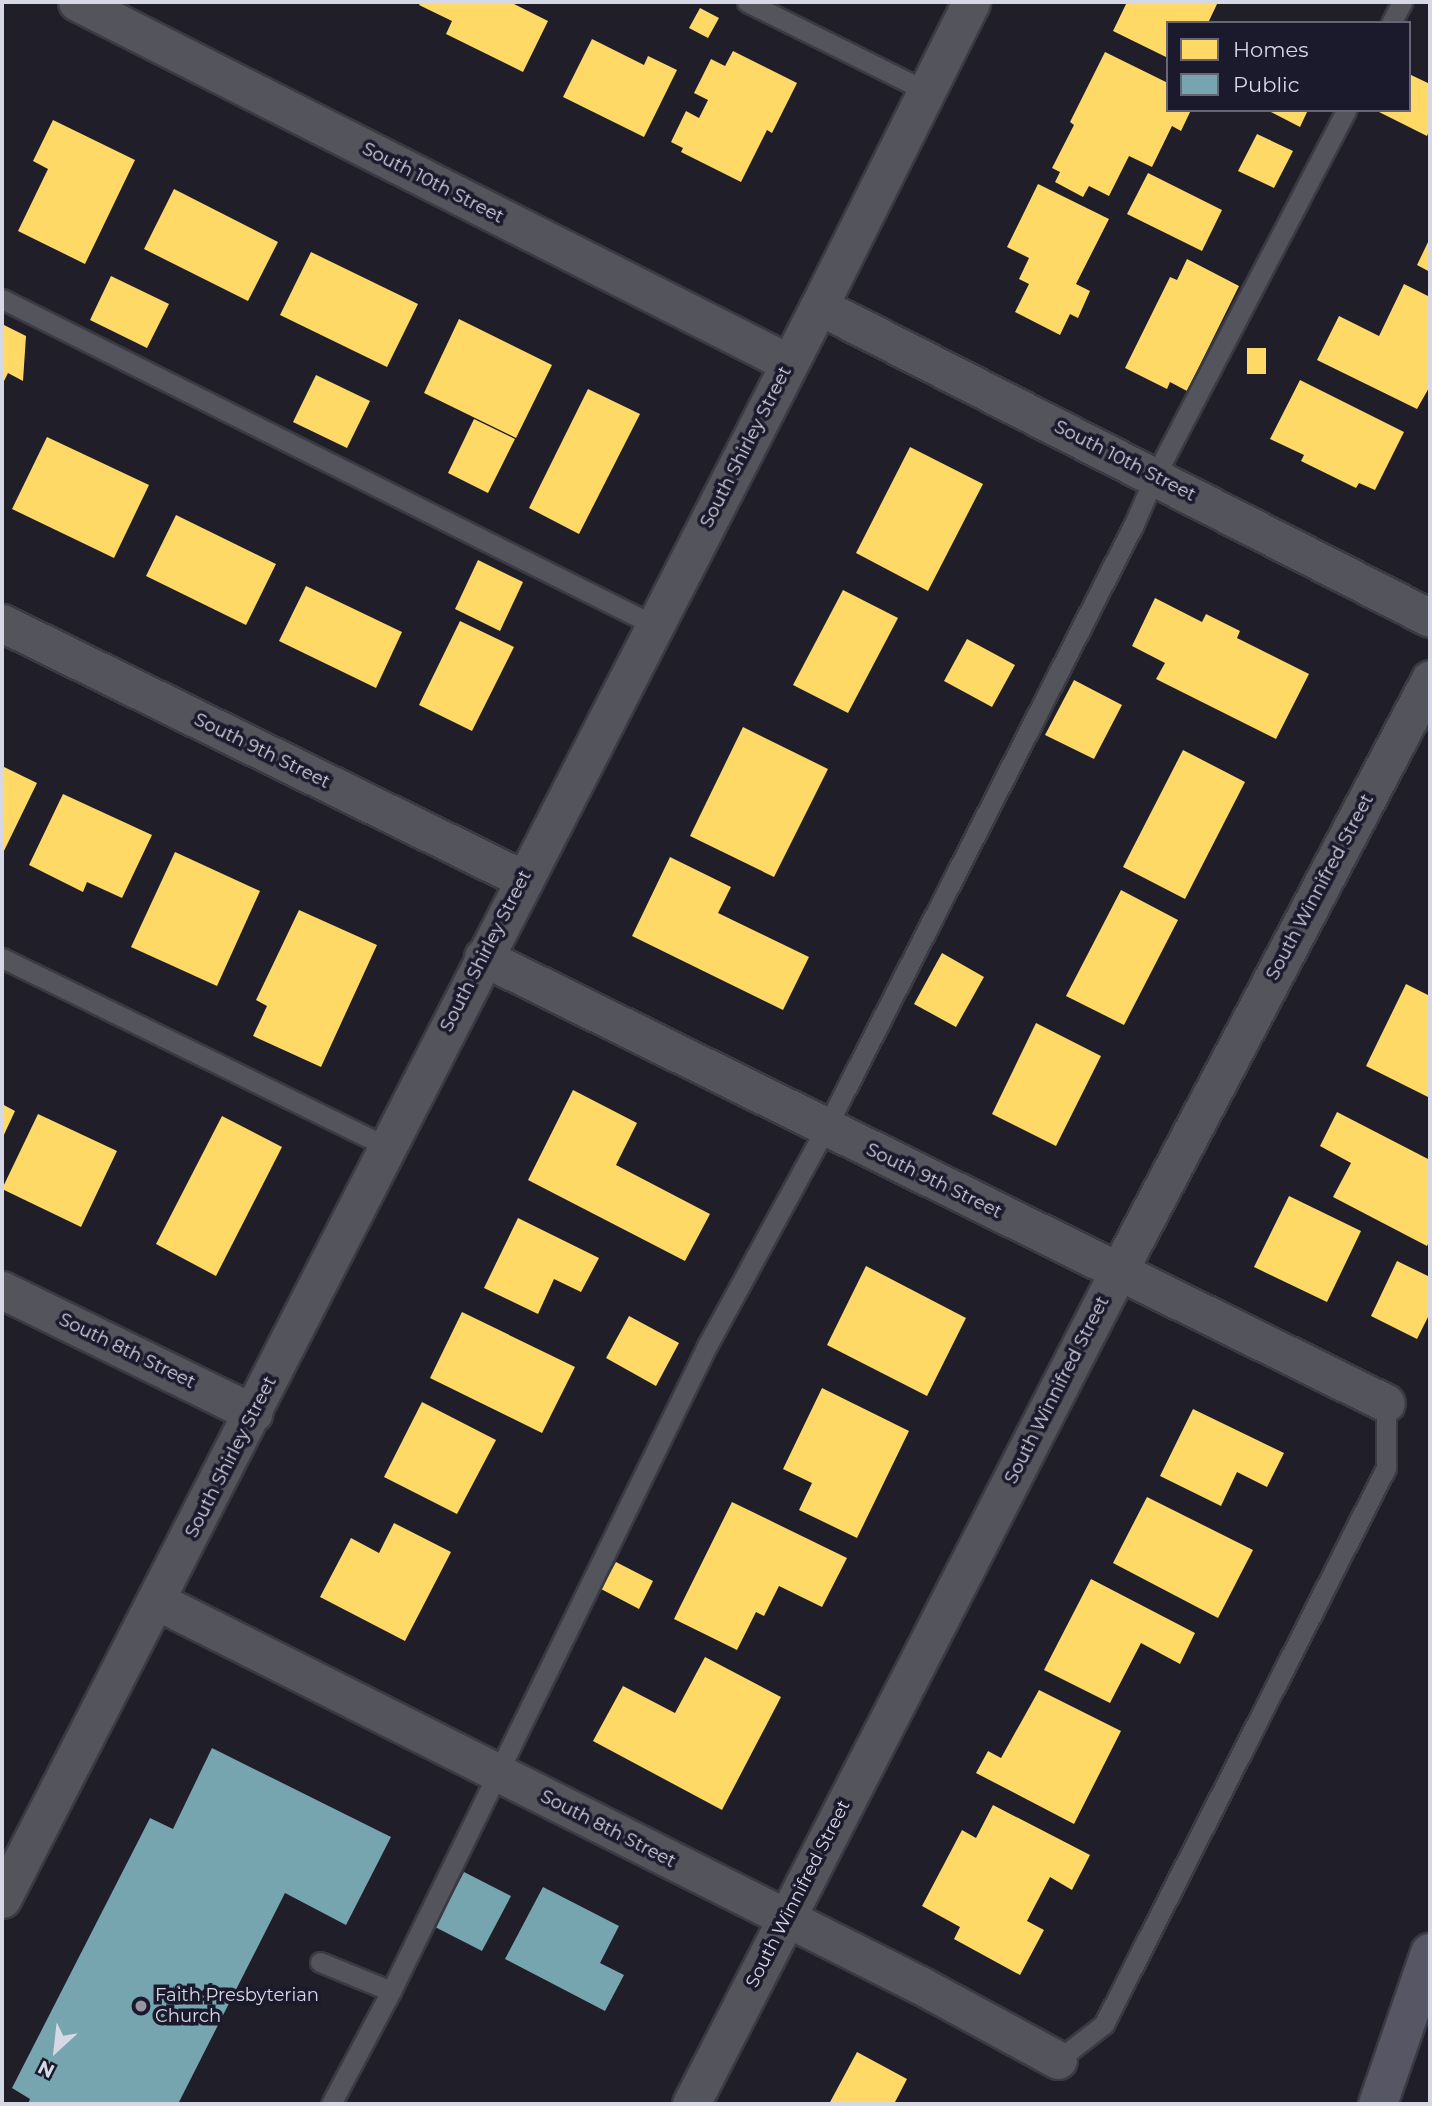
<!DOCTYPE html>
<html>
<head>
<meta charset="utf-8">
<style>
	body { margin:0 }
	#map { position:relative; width:1432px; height:2106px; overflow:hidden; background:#1f1e29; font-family:Montserrat,sans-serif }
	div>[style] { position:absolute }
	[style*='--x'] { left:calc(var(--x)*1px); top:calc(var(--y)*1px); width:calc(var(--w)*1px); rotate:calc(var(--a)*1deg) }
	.homes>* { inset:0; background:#ffd966 }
	.public>* { inset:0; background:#76a5af }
	.roads { filter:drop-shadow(2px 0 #3b3a43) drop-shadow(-2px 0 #3b3a43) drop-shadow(0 2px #3b3a43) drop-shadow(0 -2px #3b3a43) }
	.lane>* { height:19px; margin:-9.5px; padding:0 9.5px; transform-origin:9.5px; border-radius:9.5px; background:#54545d }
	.street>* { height:37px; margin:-18.5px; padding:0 18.5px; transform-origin:18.5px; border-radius:18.5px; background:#54545d }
	.highway>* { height:38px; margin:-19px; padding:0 19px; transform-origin:19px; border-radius:19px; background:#565664 }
	.dots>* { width:19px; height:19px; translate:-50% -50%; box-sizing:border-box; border:4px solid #1b1a2d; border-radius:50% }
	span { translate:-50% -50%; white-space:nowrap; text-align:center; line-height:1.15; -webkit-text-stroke:7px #1b1a2d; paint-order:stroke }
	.street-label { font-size:18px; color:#d7d8e5 }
	.poi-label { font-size:18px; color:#d7d8e5 }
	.left { translate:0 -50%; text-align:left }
	.frame { position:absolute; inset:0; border:4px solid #d7d8e5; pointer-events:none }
	.legend { position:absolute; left:1166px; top:21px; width:245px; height:91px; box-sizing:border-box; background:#1b1a2d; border:2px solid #667; margin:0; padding:9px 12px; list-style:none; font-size:21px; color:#d7d8e5 }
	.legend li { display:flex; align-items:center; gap:14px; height:35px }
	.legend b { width:35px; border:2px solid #667 }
	.north { position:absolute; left:21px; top:2015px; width:70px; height:70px; -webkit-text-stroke:5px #1b1a2d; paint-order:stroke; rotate:207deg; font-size:19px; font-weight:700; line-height:28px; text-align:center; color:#d7d8e5 }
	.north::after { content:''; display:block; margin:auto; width:24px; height:32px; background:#d7d8e5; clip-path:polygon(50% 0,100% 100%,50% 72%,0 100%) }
</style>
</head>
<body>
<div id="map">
	<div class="homes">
		<div style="clip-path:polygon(421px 2px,510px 2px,548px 21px,523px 72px,446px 34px,452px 21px,419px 5px)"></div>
		<div style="clip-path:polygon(1127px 2px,1218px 2px,1208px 23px,1168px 23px,1168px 58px,1113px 31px)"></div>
		<div style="clip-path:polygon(700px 8px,719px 18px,708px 38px,689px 28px)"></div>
		<div style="clip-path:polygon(592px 39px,644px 65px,648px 56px,677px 70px,644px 137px,563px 97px)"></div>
		<div style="clip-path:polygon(733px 51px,797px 83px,772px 133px,767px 130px,741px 182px,681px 152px,683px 148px,671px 142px,686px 111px,699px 118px,708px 100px,694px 93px,711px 59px,725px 66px)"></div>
		<div style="clip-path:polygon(1105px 52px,1168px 83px,1168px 110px,1191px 110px,1181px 131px,1172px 126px,1152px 167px,1129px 156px,1109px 196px,1089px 186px,1083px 197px,1055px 182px,1060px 172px,1052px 168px,1074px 125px,1070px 122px)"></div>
		<div style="clip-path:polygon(1409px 74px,1430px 84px,1430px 129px,1427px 136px,1375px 110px,1409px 110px)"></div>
		<div style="clip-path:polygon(1267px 110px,1308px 110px,1300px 127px)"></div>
		<div style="clip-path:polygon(53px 120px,135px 160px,85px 264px,18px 231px,48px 169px,33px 161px)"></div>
		<div style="clip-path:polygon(1257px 134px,1293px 151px,1274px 188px,1238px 171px)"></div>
		<div style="clip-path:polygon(1148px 173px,1222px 210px,1202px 251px,1127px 214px)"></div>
		<div style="clip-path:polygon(1038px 184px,1109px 219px,1076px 284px,1090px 291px,1078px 318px,1070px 314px,1060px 335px,1015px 312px,1029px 284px,1019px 279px,1029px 258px,1007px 247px)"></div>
		<div style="clip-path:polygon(174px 189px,278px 242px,248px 301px,144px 249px)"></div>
		<div style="clip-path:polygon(1430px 238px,1430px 272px,1417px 265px)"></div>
		<div style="clip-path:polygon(311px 252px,418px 304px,387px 367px,280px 315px)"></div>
		<div style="clip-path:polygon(1187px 259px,1239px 286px,1187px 391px,1170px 382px,1167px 389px,1125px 368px,1170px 277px,1177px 280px)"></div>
		<div style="clip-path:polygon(111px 276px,169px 304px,147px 348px,90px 320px)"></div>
		<div style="clip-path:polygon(1404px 284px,1430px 297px,1430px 386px,1417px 409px,1317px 360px,1339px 316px,1379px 336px)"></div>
		<div style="clip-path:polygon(459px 319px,552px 365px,516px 438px,424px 393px)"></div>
		<div style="clip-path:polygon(2px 324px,26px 336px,23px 381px,8px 373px,2px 385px)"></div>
		<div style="clip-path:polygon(1247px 348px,1266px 348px,1266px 374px,1247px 374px)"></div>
		<div style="clip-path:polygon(316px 375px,370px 401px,347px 448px,293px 422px)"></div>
		<div style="clip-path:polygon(1300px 380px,1404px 432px,1375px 490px,1359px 483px,1356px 488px,1301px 461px,1304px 455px,1270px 439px)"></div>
		<div style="clip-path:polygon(588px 389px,640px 414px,579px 534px,529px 508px)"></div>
		<div style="clip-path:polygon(474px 419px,515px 439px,488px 493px,448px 473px)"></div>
		<div style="clip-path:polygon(47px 437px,149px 485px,114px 558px,12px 509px)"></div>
		<div style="clip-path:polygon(910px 447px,983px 484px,928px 591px,856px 553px)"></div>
		<div style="clip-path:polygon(176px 515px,276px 564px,246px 625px,146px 576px)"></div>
		<div style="clip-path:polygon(478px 560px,523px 582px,500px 631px,455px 609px)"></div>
		<div style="clip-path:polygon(306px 586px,402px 632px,376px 688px,279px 641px)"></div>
		<div style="clip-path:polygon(843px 590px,898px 618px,848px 713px,793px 685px)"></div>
		<div style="clip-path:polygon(1155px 598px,1202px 622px,1206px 614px,1240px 631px,1237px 638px,1309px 674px,1276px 739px,1156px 679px,1165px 663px,1132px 646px)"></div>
		<div style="clip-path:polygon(460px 621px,514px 647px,472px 731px,419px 705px)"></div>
		<div style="clip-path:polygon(967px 639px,1015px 665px,992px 707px,944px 681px)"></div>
		<div style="clip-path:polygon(1074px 680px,1122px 705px,1094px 759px,1045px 735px)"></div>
		<div style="clip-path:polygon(743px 727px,828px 769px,774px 877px,690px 836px)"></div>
		<div style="clip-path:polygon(1183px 750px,1245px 782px,1185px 899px,1123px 867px)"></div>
		<div style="clip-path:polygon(2px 766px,37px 783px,2px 855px)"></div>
		<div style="clip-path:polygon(63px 794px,152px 835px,122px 898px,87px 882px,83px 892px,29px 865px)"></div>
		<div style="clip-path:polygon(175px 852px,260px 891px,217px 986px,131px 947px)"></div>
		<div style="clip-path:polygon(670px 857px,731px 887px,718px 913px,809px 957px,783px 1010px,632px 936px)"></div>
		<div style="clip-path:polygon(1121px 890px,1178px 920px,1124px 1025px,1066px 996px)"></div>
		<div style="clip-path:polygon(299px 910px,377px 945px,321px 1067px,253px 1036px,267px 1006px,256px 1000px)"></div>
		<div style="clip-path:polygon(942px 953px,984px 977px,956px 1027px,914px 1004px)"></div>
		<div style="clip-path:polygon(1406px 984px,1430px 996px,1430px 1098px,1366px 1066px)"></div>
		<div style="clip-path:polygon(1036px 1023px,1101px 1056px,1056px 1146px,992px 1114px)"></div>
		<div style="clip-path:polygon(573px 1090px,637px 1123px,616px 1165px,710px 1214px,685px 1261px,528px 1180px)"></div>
		<div style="clip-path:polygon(2px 1104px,15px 1111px,2px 1139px)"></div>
		<div style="clip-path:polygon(1337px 1112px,1430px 1160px,1430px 1240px,1427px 1246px,1333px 1197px,1351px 1163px,1320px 1146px)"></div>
		<div style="clip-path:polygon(38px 1114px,117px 1151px,81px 1227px,2px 1189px)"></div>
		<div style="clip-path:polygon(222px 1116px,282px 1147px,216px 1276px,156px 1244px)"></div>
		<div style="clip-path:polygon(1289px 1196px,1361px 1231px,1327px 1302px,1254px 1267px)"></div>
		<div style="clip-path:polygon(518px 1218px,599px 1258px,581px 1292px,554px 1279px,538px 1314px,484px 1288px)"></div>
		<div style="clip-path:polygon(1397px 1261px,1430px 1277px,1430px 1313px,1417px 1339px,1371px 1316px)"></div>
		<div style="clip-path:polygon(866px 1266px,966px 1318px,927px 1396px,827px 1345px)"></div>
		<div style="clip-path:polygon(462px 1312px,575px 1367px,542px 1433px,430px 1378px)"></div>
		<div style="clip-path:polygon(629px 1316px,679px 1343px,656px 1386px,606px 1358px)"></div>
		<div style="clip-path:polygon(822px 1388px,909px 1431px,857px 1538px,799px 1510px,812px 1483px,783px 1469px)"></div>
		<div style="clip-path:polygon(422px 1402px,496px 1440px,457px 1514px,384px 1477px)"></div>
		<div style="clip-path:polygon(1193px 1409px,1284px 1453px,1267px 1487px,1237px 1472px,1221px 1506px,1160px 1476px)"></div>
		<div style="clip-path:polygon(1147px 1497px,1253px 1550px,1218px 1618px,1113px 1563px)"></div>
		<div style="clip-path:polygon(732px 1502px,847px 1558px,822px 1607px,779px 1586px,764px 1616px,756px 1612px,737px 1650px,674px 1619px)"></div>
		<div style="clip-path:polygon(394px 1523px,451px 1552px,405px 1641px,320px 1597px,351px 1538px,379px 1553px)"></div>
		<div style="clip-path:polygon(616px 1562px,653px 1581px,639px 1609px,601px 1589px)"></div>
		<div style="clip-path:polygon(1091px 1579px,1195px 1633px,1180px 1664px,1141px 1643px,1110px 1703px,1044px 1670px)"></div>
		<div style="clip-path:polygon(705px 1657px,781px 1697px,722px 1810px,593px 1741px,623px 1686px,675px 1713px)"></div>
		<div style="clip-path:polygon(1039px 1690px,1121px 1731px,1074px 1824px,976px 1773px,988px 1751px,1001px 1758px)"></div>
		<div style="clip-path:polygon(993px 1805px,1090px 1855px,1072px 1890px,1050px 1877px,1027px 1921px,1044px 1930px,1020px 1975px,954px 1939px,960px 1927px,922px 1906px,962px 1830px,976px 1838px)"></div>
		<div style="clip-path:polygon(857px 2052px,907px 2079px,894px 2104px,829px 2104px)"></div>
	</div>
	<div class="public">
		<div style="clip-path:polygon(212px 1748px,391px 1837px,346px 1925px,285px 1893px,178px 2104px,28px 2104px,30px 2099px,12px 2088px,150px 1818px,173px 1829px)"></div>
		<div style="clip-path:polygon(464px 1872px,511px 1896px,482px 1951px,435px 1927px)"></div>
		<div style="clip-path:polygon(543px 1887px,619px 1926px,600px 1963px,624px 1975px,605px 2011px,505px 1959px)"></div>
	</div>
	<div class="roads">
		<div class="lane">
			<div style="--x:747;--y:2;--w:200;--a:26.4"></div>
			<div style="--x:1391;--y:23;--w:24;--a:-62"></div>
			<div style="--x:2;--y:299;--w:729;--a:26.57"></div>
			<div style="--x:2;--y:958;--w:429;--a:26.1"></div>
			<div style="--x:320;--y:1962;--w:77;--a:22.2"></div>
			<div style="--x:1058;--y:2060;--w:58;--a:-38"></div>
			<div style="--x:1104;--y:2024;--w:623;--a:-63.11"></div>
			<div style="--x:1386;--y:1468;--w:65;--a:-90"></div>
			<div style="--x:331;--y:2104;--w:128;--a:-62"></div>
			<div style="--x:391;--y:1991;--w:720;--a:-63.9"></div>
			<div style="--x:708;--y:1344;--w:246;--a:-61.4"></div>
			<div style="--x:826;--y:1128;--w:678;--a:-62.98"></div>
			<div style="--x:1134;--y:524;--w:52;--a:-66.4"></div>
			<div style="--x:1155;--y:476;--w:413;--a:-62.4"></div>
		</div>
		<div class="street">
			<div style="--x:77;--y:2;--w:798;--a:26.89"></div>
			<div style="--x:819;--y:306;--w:686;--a:27.05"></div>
			<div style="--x:2;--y:623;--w:580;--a:26.17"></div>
			<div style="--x:483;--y:957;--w:1007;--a:26.29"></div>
			<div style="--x:2;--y:1290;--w:280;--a:26.1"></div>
			<div style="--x:157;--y:1601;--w:854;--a:26.72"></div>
			<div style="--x:920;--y:1985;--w:157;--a:28.5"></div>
			<div style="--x:2;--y:1899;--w:1790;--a:-62.85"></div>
			<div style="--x:819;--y:306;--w:340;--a:-63.4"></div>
			<div style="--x:691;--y:2104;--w:935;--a:-62.83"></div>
			<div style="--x:1118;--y:1272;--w:670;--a:-62.25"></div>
		</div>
		<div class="highway">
			<div style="--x:1378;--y:2104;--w:160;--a:-71"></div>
		</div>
	</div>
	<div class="dots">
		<div style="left:141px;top:2006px;background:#9797a3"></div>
	</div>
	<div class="street-label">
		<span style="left:433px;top:183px;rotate:27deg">South 10th Street</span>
		<span style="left:746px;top:447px;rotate:-63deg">South Shirley Street</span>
		<span style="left:1125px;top:461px;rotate:27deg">South 10th Street</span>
		<span style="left:262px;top:751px;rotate:26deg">South 9th Street</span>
		<span style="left:1320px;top:887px;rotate:-62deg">South Winnifred Street</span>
		<span style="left:486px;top:951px;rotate:-63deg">South Shirley Street</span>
		<span style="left:934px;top:1181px;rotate:26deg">South 9th Street</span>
		<span style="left:127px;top:1351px;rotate:26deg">South 8th Street</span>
		<span style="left:1057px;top:1390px;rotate:-63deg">South Winnifred Street</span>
		<span style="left:231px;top:1457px;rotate:-63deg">South Shirley Street</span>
		<span style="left:608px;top:1829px;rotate:27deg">South 8th Street</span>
		<span style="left:798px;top:1894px;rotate:-63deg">South Winnifred Street</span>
	</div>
	<div class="poi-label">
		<span class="left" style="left:155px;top:2006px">Faith Presbyterian<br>Church</span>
	</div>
	<div class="frame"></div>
	<ul class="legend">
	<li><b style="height:19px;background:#ffd966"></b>Homes</li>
	<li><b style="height:19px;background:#76a5af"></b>Public</li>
	</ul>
	<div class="north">N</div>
</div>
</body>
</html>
